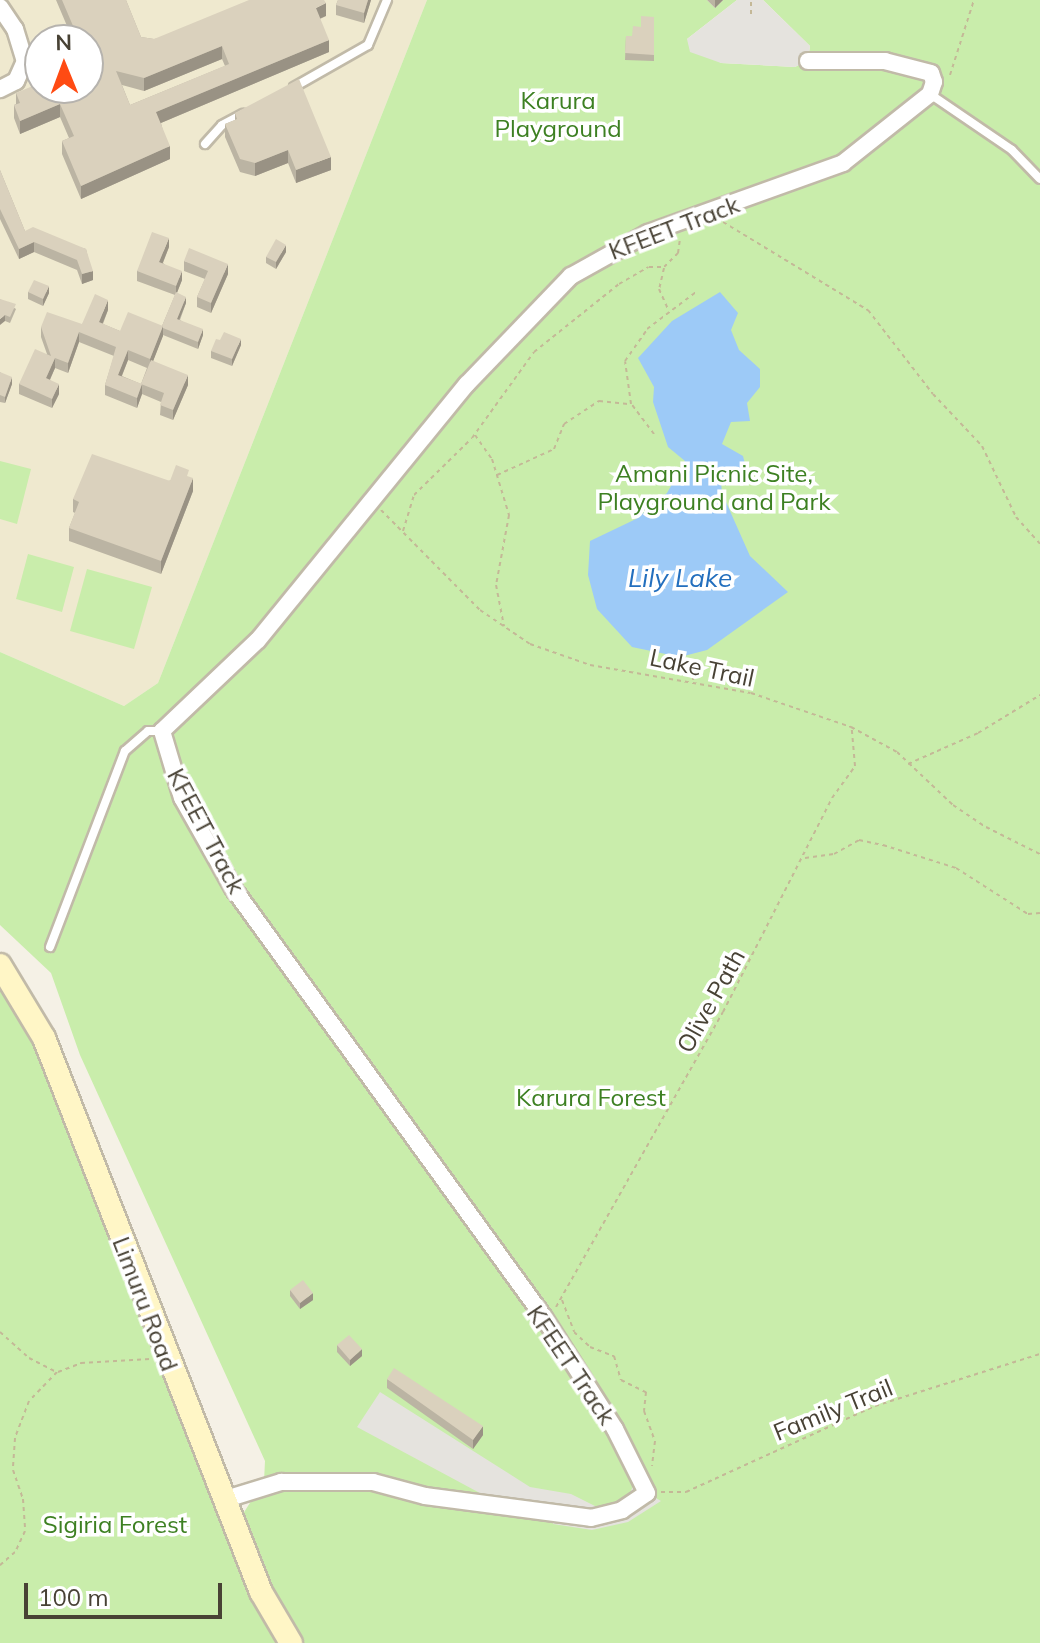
<!DOCTYPE html>
<html>
<head>
<meta charset="utf-8">
<style>
	body { margin:0 }
	#map { position:relative; width:1040px; height:1643px; overflow:hidden; background:#f5f1e6; font-family:Mulish,sans-serif }
	div>[style] { position:absolute }
	[style*='--x'] { left:calc(var(--x)*1px); top:calc(var(--y)*1px); width:calc(var(--w)*1px); rotate:calc(var(--a)*1deg) }
	.education>* { inset:0; background:#efe9cf }
	.green>* { inset:0; background:#c9edab }
	.parking>* { inset:0; background:#e5e3de }
	.water>* { inset:0; background:#9dcaf7 }
	.path>* { height:2px; margin-top:-1px; transform-origin:0; background:repeating-linear-gradient(90deg,#c4b897 0 4px,transparent 0 8px) }
	.roads { filter:drop-shadow(2px 0 #c1baa8) drop-shadow(-2px 0 #c1baa8) drop-shadow(0 2px #c1baa8) drop-shadow(0 -2px #c1baa8) }
	.service>* { height:8px; margin:-4px; padding:0 4px; transform-origin:4px; border-radius:4px; background:#fff }
	.minor>* { height:16px; margin:-8px; padding:0 8px; transform-origin:8px; border-radius:8px; background:#fff }
	.secondary>* { height:22px; margin:-11px; padding:0 11px; transform-origin:11px; border-radius:11px; background:#fff6c6 }
	.wall>* { inset:0; background:#bbb4a3 }
	.shaded-wall>* { inset:0; background:#999284 }
	.building>* { inset:0; background:#dad1bd }
	span { translate:-50% -50%; white-space:nowrap; text-align:center; line-height:1.15; -webkit-text-stroke:7px #fff; paint-order:stroke }
	.park-label { font-size:24px; color:#3d8022 }
	.street-label { font-size:24px; color:#484235 }
	.water-label { font-size:26px; color:#236fbe; font-style:italic }
	.north { position:absolute; left:24px; top:24px; width:80px; height:80px; box-sizing:border-box; background:#fff; border:2px solid #b6b3ae; border-radius:50%; rotate:359deg; font-size:22px; font-weight:700; line-height:32px; text-align:center; color:#484235 }
	.north::after { content:''; display:block; margin:auto; width:28px; height:36px; background:#ff4b13; clip-path:polygon(50% 0,100% 100%,50% 72%,0 100%) }
	.scale { position:absolute; left:24px; top:1583px; width:198px; height:36px; box-sizing:border-box; border:4px solid #484235; border-top:0; padding-left:10px; font-size:24px; line-height:28px; white-space:nowrap; color:#484235; -webkit-text-stroke:6px #fff; paint-order:stroke }
</style>
</head>
<body>
<div id="map">
	<div class="education">
		<div style="clip-path:polygon(evenodd,0 0,427px 0,158px 683px,124px 706px,0 652px,0 0,40px 40px,88px 40px,88px 88px,40px 88px,40px 40px)"></div>
	</div>
	<div class="green">
		<div style="clip-path:polygon(427px 0,707px 0,715px 8px,723px 0,737px 0,687px 39px,721px 63px,795px 67px,808px 60px,810px 46px,763px 0,1040px 0,1040px 1643px,299px 1643px,239px 1520px,264px 1481px,265px 1461px,80px 1055px,51px 973px,0 925px,0 652px,124px 706px,158px 683px)"></div>
		<div style="clip-path:polygon(0 461px,31px 469px,17px 524px,0 519px)"></div>
		<div style="clip-path:polygon(28px 554px,74px 567px,62px 612px,16px 599px)"></div>
		<div style="clip-path:polygon(87px 569px,152px 587px,134px 649px,70px 631px)"></div>
		<div style="clip-path:polygon(0 963px,13px 980px,236px 1521px,296px 1643px,0 1643px)"></div>
	</div>
	<div class="parking">
		<div style="clip-path:polygon(737px 0,763px 0,810px 46px,808px 61px,795px 67px,721px 63px,690px 52px,687px 39px)"></div>
		<div style="clip-path:polygon(380px 1392px,530px 1487px,571px 1494px,601px 1509px,626px 1501px,637px 1478px,647px 1493px,661px 1501px,628px 1522px,592px 1530px,553px 1524px,551px 1513px,517px 1513px,357px 1427px)"></div>
	</div>
	<div class="water">
		<div style="clip-path:polygon(720px 292px,738px 313px,731px 330px,739px 350px,760px 369px,760px 387px,747px 403px,750px 421px,731px 422px,722px 444px,743px 456px,749px 480px,721px 482px,722px 493px,750px 556px,788px 592px,707px 650px,680px 657px,632px 647px,597px 609px,588px 575px,590px 541px,636px 519px,667px 493px,685px 461px,668px 447px,653px 402px,654px 387px,638px 358px,672px 321px)"></div>
	</div>
	<div class="path">
		<div style="--x:751;--y:14;--w:14;--a:-90"></div>
		<div style="--x:950;--y:75;--w:79;--a:-72.3"></div>
		<div style="--x:723;--y:222;--w:170;--a:31.3"></div>
		<div style="--x:868;--y:310;--w:106;--a:52.3"></div>
		<div style="--x:933;--y:394;--w:71;--a:46.7"></div>
		<div style="--x:982;--y:446;--w:79;--a:64.4"></div>
		<div style="--x:1016;--y:517;--w:36;--a:48"></div>
		<div style="--x:664;--y:268;--w:22;--a:103"></div>
		<div style="--x:659;--y:289;--w:24;--a:66"></div>
		<div style="--x:654;--y:434;--w:38;--a:-127"></div>
		<div style="--x:631;--y:404;--w:43;--a:-97.9"></div>
		<div style="--x:625;--y:361;--w:39;--a:-55"></div>
		<div style="--x:647;--y:329;--w:61;--a:-37.1"></div>
		<div style="--x:475;--y:435;--w:29;--a:55"></div>
		<div style="--x:492;--y:459;--w:59;--a:73.1"></div>
		<div style="--x:509;--y:515;--w:71;--a:100.5"></div>
		<div style="--x:496;--y:585;--w:42;--a:79"></div>
		<div style="--x:497;--y:475;--w:63;--a:-24.5"></div>
		<div style="--x:554;--y:449;--w:27;--a:-68"></div>
		<div style="--x:564;--y:424;--w:42;--a:-33.3"></div>
		<div style="--x:599;--y:401;--w:29;--a:6"></div>
		<div style="--x:381;--y:510;--w:141;--a:45.3"></div>
		<div style="--x:480;--y:610;--w:60;--a:34.2"></div>
		<div style="--x:530;--y:644;--w:64;--a:19.3"></div>
		<div style="--x:590;--y:665;--w:163;--a:9.9"></div>
		<div style="--x:751;--y:693;--w:106;--a:18.8"></div>
		<div style="--x:851;--y:727;--w:52;--a:28.5"></div>
		<div style="--x:897;--y:752;--w:77;--a:43.4"></div>
		<div style="--x:953;--y:805;--w:40;--a:34"></div>
		<div style="--x:986;--y:827;--w:60;--a:26.6"></div>
		<div style="--x:403;--y:531;--w:38;--a:-73"></div>
		<div style="--x:414;--y:495;--w:81;--a:-44.5"></div>
		<div style="--x:472;--y:438;--w:106;--a:-54.2"></div>
		<div style="--x:534;--y:352;--w:109;--a:-38.7"></div>
		<div style="--x:619;--y:284;--w:34;--a:-30"></div>
		<div style="--x:649;--y:267;--w:15;--a:0"></div>
		<div style="--x:664;--y:267;--w:20;--a:-45"></div>
		<div style="--x:678;--y:253;--w:14;--a:-82"></div>
		<div style="--x:693;--y:680;--w:15;--a:-82"></div>
		<div style="--x:908;--y:764;--w:77;--a:-23.9"></div>
		<div style="--x:978;--y:733;--w:73;--a:-31.5"></div>
		<div style="--x:805;--y:858;--w:29;--a:-8"></div>
		<div style="--x:834;--y:854;--w:29;--a:-29"></div>
		<div style="--x:859;--y:840;--w:25;--a:12"></div>
		<div style="--x:883;--y:845;--w:77;--a:17.5"></div>
		<div style="--x:956;--y:868;--w:85;--a:32.6"></div>
		<div style="--x:1028;--y:914;--w:12;--a:-5"></div>
		<div style="--x:562;--y:1300;--w:34;--a:69"></div>
		<div style="--x:574;--y:1332;--w:22;--a:43"></div>
		<div style="--x:590;--y:1347;--w:26;--a:21"></div>
		<div style="--x:614;--y:1356;--w:25;--a:74"></div>
		<div style="--x:621;--y:1380;--w:28;--a:26"></div>
		<div style="--x:646;--y:1392;--w:19;--a:96"></div>
		<div style="--x:644;--y:1411;--w:32;--a:70"></div>
		<div style="--x:655;--y:1441;--w:25;--a:97"></div>
		<div style="--x:556;--y:1307;--w:339;--a:-60.5"></div>
		<div style="--x:723;--y:1012;--w:240;--a:-63"></div>
		<div style="--x:832;--y:798;--w:39;--a:-54"></div>
		<div style="--x:855;--y:766;--w:37;--a:-95"></div>
		<div style="--x:0;--y:1332;--w:39;--a:42"></div>
		<div style="--x:29;--y:1358;--w:31;--a:27"></div>
		<div style="--x:57;--y:1372;--w:40;--a:134"></div>
		<div style="--x:29;--y:1401;--w:40;--a:111"></div>
		<div style="--x:15;--y:1438;--w:32;--a:94"></div>
		<div style="--x:13;--y:1470;--w:31;--a:71"></div>
		<div style="--x:23;--y:1499;--w:32;--a:86"></div>
		<div style="--x:25;--y:1531;--w:23;--a:115"></div>
		<div style="--x:15;--y:1552;--w:20;--a:139"></div>
		<div style="--x:58;--y:1372;--w:25;--a:-21"></div>
		<div style="--x:81;--y:1363;--w:69;--a:-3.3"></div>
		<div style="--x:661;--y:1492;--w:25;--a:0"></div>
		<div style="--x:686;--y:1492;--w:208;--a:-24.5"></div>
		<div style="--x:875;--y:1406;--w:173;--a:-17.5"></div>
	</div>
	<div class="roads">
		<div class="service">
			<div style="--x:294;--y:87;--w:85;--a:-29.6"></div>
			<div style="--x:368;--y:45;--w:49;--a:-67.1"></div>
			<div style="--x:930;--y:94;--w:99;--a:34.3"></div>
			<div style="--x:1012;--y:150;--w:40;--a:46"></div>
			<div style="--x:205;--y:144;--w:25;--a:-48"></div>
			<div style="--x:222;--y:125;--w:24;--a:-28"></div>
			<div style="--x:50;--y:947;--w:210;--a:-69.1"></div>
			<div style="--x:125;--y:751;--w:30;--a:-41"></div>
			<div style="--x:148;--y:731;--w:14;--a:0"></div>
		</div>
		<div class="minor">
			<div style="--x:0;--y:7;--w:27;--a:56"></div>
			<div style="--x:15;--y:29;--w:34;--a:73"></div>
			<div style="--x:25;--y:61;--w:22;--a:114"></div>
			<div style="--x:16;--y:81;--w:18;--a:153"></div>
			<div style="--x:226;--y:1499;--w:58;--a:-17.2"></div>
			<div style="--x:281;--y:1482;--w:92;--a:0"></div>
			<div style="--x:373;--y:1482;--w:54;--a:15.1"></div>
			<div style="--x:425;--y:1496;--w:167;--a:7.5"></div>
			<div style="--x:591;--y:1518;--w:32;--a:-14"></div>
			<div style="--x:622;--y:1510;--w:30;--a:-34"></div>
			<div style="--x:647;--y:1493;--w:72;--a:-116.6"></div>
			<div style="--x:615;--y:1429;--w:134;--a:-122.5"></div>
			<div style="--x:543;--y:1316;--w:528;--a:-125.92"></div>
			<div style="--x:233;--y:888;--w:103;--a:-119.5"></div>
			<div style="--x:182;--y:798;--w:70;--a:-106.6"></div>
			<div style="--x:162;--y:731;--w:132;--a:-43.5"></div>
			<div style="--x:258;--y:640;--w:330;--a:-50.8"></div>
			<div style="--x:467;--y:384;--w:150;--a:-46.1"></div>
			<div style="--x:571;--y:276;--w:88;--a:-29.2"></div>
			<div style="--x:648;--y:233;--w:207;--a:-19.7"></div>
			<div style="--x:843;--y:163;--w:111;--a:-38.4"></div>
			<div style="--x:930;--y:94;--w:13;--a:-72"></div>
			<div style="--x:934;--y:82;--w:9;--a:-108"></div>
			<div style="--x:931;--y:73;--w:48;--a:-165.4"></div>
			<div style="--x:885;--y:61;--w:77;--a:180"></div>
		</div>
		<div class="secondary">
			<div style="--x:0;--y:965;--w:85;--a:58.9"></div>
			<div style="--x:44;--y:1038;--w:595;--a:68.61"></div>
			<div style="--x:261;--y:1592;--w:59;--a:59.5"></div>
		</div>
	</div>
	<div class="wall">
		<div style="clip-path:polygon(evenodd,56px 0,126px 0,141px 37px,154px 39px,326px 16px,320px 19px,329px 52px,161px 123px,170px 159px,81px 199px,62px 154px,62px 141px,69px 138px,60px 117px,20px 134px,14px 118px,14px 105px,16px 104px,16px 93px,88px 88px,88px 40px,73px 40px,56px 0,222px 59px,225px 66px,130px 105px,122px 85px,144px 91px,222px 59px)"></div>
		<div style="clip-path:polygon(338px 0,371px 0,364px 23px,336px 15px,336px 5px)"></div>
		<div style="clip-path:polygon(707px 0,723px 0,715px 8px)"></div>
		<div style="clip-path:polygon(654px 17px,654px 61px,625px 60px,626px 36px,632px 36px,641px 27px)"></div>
		<div style="clip-path:polygon(235px 113px,331px 170px,296px 183px,288px 163px,255px 176px,240px 172px,225px 137px,225px 124px,235px 120px)"></div>
		<div style="clip-path:polygon(0 170px,25px 231px,86px 249px,93px 280px,82px 284px,77px 270px,34px 252px,19px 259px,0 219px)"></div>
		<div style="clip-path:polygon(evenodd,169px 247px,163px 263px,182px 280px,177px 293px,186px 303px,180px 320px,203px 335px,198px 349px,163px 335px,153px 361px,188px 385px,173px 420px,160px 415px,161px 402px,142px 394px,137px 408px,105px 395px,105px 385px,114px 356px,79px 342px,68px 373px,55px 368px,50px 380px,59px 394px,52px 408px,19px 394px,19px 384px,47px 354px,41px 337px,41px 327px,82px 324px,108px 310px,103px 324px,120px 331px,162px 326px,175px 295px,137px 281px,137px 271px,169px 247px,128px 360px,147px 368px,141px 384px,122px 376px,128px 360px)"></div>
		<div style="clip-path:polygon(286px 252px,276px 269px,266px 263px,266px 257px)"></div>
		<div style="clip-path:polygon(184px 261px,228px 274px,211px 313px,197px 307px,197px 297px,205px 279px,184px 271px)"></div>
		<div style="clip-path:polygon(28px 292px,49px 293px,43px 306px,28px 299px)"></div>
		<div style="clip-path:polygon(0 299px,16px 309px,10px 323px,5px 321px)"></div>
		<div style="clip-path:polygon(241px 345px,232px 366px,211px 358px,211px 351px)"></div>
		<div style="clip-path:polygon(0 372px,12px 384px,5px 403px,0 402px)"></div>
		<div style="clip-path:polygon(189px 477px,193px 491px,161px 574px,69px 541px,69px 528px,75px 513px,73px 512px,73px 499px)"></div>
		<div style="clip-path:polygon(290px 1290px,313px 1300px,300px 1309px,290px 1296px)"></div>
		<div style="clip-path:polygon(337px 1345px,362px 1356px,350px 1366px,337px 1352px)"></div>
		<div style="clip-path:polygon(387px 1379px,483px 1435px,473px 1449px,387px 1388px)"></div>
	</div>
	<div class="shaded-wall">
		<div style="clip-path:polygon(368px 0,371px 0,364px 23px,364px 13px)"></div>
		<div style="clip-path:polygon(715px 0,723px 0,715px 8px)"></div>
		<div style="clip-path:polygon(326px 3px,326px 16px,316px 20px,316px 8px)"></div>
		<div style="clip-path:polygon(329px 40px,329px 52px,156px 125px,156px 112px)"></div>
		<div style="clip-path:polygon(222px 46px,222px 59px,144px 91px,144px 78px)"></div>
		<div style="clip-path:polygon(60px 104px,60px 117px,20px 134px,20px 121px)"></div>
		<div style="clip-path:polygon(170px 146px,170px 159px,81px 199px,81px 186px)"></div>
		<div style="clip-path:polygon(288px 150px,288px 163px,255px 176px,255px 163px)"></div>
		<div style="clip-path:polygon(331px 157px,331px 170px,296px 183px,296px 170px)"></div>
		<div style="clip-path:polygon(169px 238px,169px 247px,159px 272px,159px 262px)"></div>
		<div style="clip-path:polygon(34px 242px,34px 252px,19px 259px,19px 249px)"></div>
		<div style="clip-path:polygon(286px 245px,286px 252px,276px 269px,276px 262px)"></div>
		<div style="clip-path:polygon(228px 264px,228px 274px,211px 313px,211px 303px)"></div>
		<div style="clip-path:polygon(93px 271px,93px 280px,82px 284px,82px 274px)"></div>
		<div style="clip-path:polygon(182px 271px,182px 280px,176px 295px,176px 286px)"></div>
		<div style="clip-path:polygon(49px 286px,49px 293px,43px 306px,43px 299px)"></div>
		<div style="clip-path:polygon(186px 297px,186px 303px,177px 325px,177px 319px)"></div>
		<div style="clip-path:polygon(108px 300px,108px 310px,99px 332px,99px 322px)"></div>
		<div style="clip-path:polygon(5px 315px,5px 321px,0 325px,0 319px)"></div>
		<div style="clip-path:polygon(163px 326px,163px 336px,150px 369px,150px 359px)"></div>
		<div style="clip-path:polygon(203px 329px,203px 335px,198px 349px,198px 342px)"></div>
		<div style="clip-path:polygon(79px 332px,79px 342px,68px 373px,68px 363px)"></div>
		<div style="clip-path:polygon(241px 339px,241px 345px,232px 366px,232px 359px)"></div>
		<div style="clip-path:polygon(128px 350px,128px 360px,118px 385px,118px 375px)"></div>
		<div style="clip-path:polygon(55px 358px,55px 368px,46px 388px,46px 378px)"></div>
		<div style="clip-path:polygon(188px 375px,188px 385px,173px 420px,173px 410px)"></div>
		<div style="clip-path:polygon(12px 377px,12px 384px,5px 403px,5px 397px)"></div>
		<div style="clip-path:polygon(59px 384px,59px 394px,52px 408px,52px 399px)"></div>
		<div style="clip-path:polygon(142px 384px,142px 394px,137px 408px,137px 398px)"></div>
		<div style="clip-path:polygon(193px 478px,193px 491px,161px 574px,161px 561px)"></div>
		<div style="clip-path:polygon(313px 1293px,313px 1300px,300px 1309px,300px 1303px)"></div>
		<div style="clip-path:polygon(362px 1349px,362px 1356px,350px 1366px,350px 1360px)"></div>
		<div style="clip-path:polygon(483px 1426px,483px 1435px,473px 1449px,473px 1440px)"></div>
	</div>
	<div class="building">
		<div style="clip-path:polygon(evenodd,62px 0,126px 0,141px 37px,154px 39px,249px 0,324px 0,326px 3px,316px 8px,329px 40px,156px 112px,170px 146px,81px 186px,62px 141px,74px 136px,60px 104px,20px 121px,14px 105px,20px 103px,16px 93px,40px 83px,40px 88px,88px 88px,88px 40px,79px 40px,62px 0,222px 46px,229px 64px,130px 105px,116px 71px,144px 78px,222px 46px)"></div>
		<div style="clip-path:polygon(338px 0,368px 0,364px 13px,336px 5px)"></div>
		<div style="clip-path:polygon(641px 16px,654px 17px,654px 55px,625px 53px,626px 36px,632px 36px,633px 26px,641px 27px)"></div>
		<div style="clip-path:polygon(299px 79px,331px 157px,296px 170px,288px 150px,255px 163px,240px 159px,225px 124px,237px 119px,235px 113px)"></div>
		<div style="clip-path:polygon(0 170px,25px 231px,33px 227px,86px 249px,93px 271px,82px 274px,77px 260px,34px 242px,19px 249px,0 209px)"></div>
		<div style="clip-path:polygon(152px 232px,169px 238px,159px 262px,182px 271px,176px 286px,137px 271px)"></div>
		<div style="clip-path:polygon(276px 239px,286px 245px,276px 262px,266px 257px)"></div>
		<div style="clip-path:polygon(189px 248px,228px 264px,211px 303px,197px 297px,208px 271px,184px 261px)"></div>
		<div style="clip-path:polygon(34px 280px,49px 286px,43px 299px,28px 292px)"></div>
		<div style="clip-path:polygon(176px 292px,186px 297px,177px 319px,203px 329px,198px 342px,163px 328px,163px 326px,162px 326px)"></div>
		<div style="clip-path:polygon(95px 294px,108px 300px,99px 322px,120px 331px,128px 312px,163px 326px,150px 359px,128px 350px,118px 375px,142px 384px,137px 398px,105px 385px,116px 347px,79px 332px,68px 363px,55px 358px,46px 378px,59px 384px,52px 399px,19px 384px,35px 349px,51px 356px,41px 327px,47px 312px,82px 324px)"></div>
		<div style="clip-path:polygon(0 299px,16px 304px,10px 317px,5px 315px,0 319px)"></div>
		<div style="clip-path:polygon(224px 332px,241px 339px,232px 359px,211px 351px,216px 339px,220px 340px)"></div>
		<div style="clip-path:polygon(151px 360px,188px 375px,173px 410px,160px 405px,164px 393px,141px 384px)"></div>
		<div style="clip-path:polygon(0 372px,12px 377px,5px 397px,0 395px)"></div>
		<div style="clip-path:polygon(92px 454px,170px 481px,176px 465px,189px 470px,187px 476px,193px 478px,161px 561px,69px 528px,79px 502px,73px 499px)"></div>
		<div style="clip-path:polygon(303px 1280px,313px 1293px,300px 1303px,290px 1290px)"></div>
		<div style="clip-path:polygon(349px 1335px,362px 1349px,350px 1360px,337px 1345px)"></div>
		<div style="clip-path:polygon(394px 1368px,483px 1426px,473px 1440px,387px 1379px)"></div>
	</div>
	<div class="park-label">
		<span style="left:558px;top:115px">Karura<br>Playground</span>
		<span style="left:714px;top:488px">Amani Picnic Site,<br>Playground and Park</span>
		<span style="left:591px;top:1098px">Karura Forest</span>
		<span style="left:115px;top:1525px">Sigiria Forest</span>
	</div>
	<div class="street-label">
		<span style="left:674px;top:228px;rotate:-21deg">KFEET Track</span>
		<span style="left:702px;top:668px;rotate:12deg">Lake Trail</span>
		<span style="left:206px;top:831px;rotate:62deg">KFEET Track</span>
		<span style="left:711px;top:1001px;rotate:-61deg">Olive Path</span>
		<span style="left:145px;top:1304px;rotate:69deg">Limuru Road</span>
		<span style="left:571px;top:1365px;rotate:56deg">KFEET Track</span>
		<span style="left:833px;top:1410px;rotate:-22deg">Family Trail</span>
	</div>
	<div class="water-label">
		<span style="left:680px;top:578px">Lily Lake</span>
	</div>
	<div class="north">N</div>
	<div class="scale">100 m</div>
</div>
</body>
</html>
